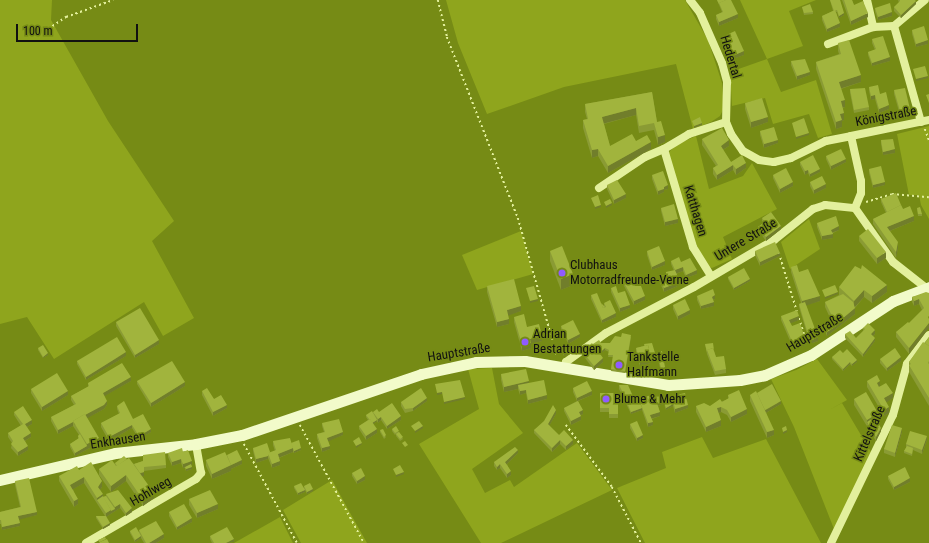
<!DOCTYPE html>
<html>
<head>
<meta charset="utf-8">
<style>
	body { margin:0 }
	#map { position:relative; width:929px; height:543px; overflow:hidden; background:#768b15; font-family:"Roboto Condensed",sans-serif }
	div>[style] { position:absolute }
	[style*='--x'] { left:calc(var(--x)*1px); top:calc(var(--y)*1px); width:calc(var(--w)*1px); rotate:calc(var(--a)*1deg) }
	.green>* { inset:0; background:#8fa51d }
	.path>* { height:1.5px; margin-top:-0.75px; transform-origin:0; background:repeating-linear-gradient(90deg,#e3f09d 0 2px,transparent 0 5px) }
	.street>* { height:8px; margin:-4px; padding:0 4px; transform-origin:4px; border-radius:4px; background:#e3f09d }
	.secondary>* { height:11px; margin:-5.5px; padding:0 5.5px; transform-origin:5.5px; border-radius:5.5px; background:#f2fbca }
	.wall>* { inset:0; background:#8a9b34 }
	.shaded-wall>* { inset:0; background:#717e2b }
	.building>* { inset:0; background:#a1b43d }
	.dots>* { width:11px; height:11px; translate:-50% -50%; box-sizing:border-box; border:2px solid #768b15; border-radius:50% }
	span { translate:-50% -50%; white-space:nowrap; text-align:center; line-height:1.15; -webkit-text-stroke:3px #768b15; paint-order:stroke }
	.street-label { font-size:13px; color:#111 }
	.poi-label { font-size:13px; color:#111 }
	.left { translate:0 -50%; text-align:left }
	.scale { position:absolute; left:16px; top:24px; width:122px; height:18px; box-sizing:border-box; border:2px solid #111; border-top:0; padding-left:5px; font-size:12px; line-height:14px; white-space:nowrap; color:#111; -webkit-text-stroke:3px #768b15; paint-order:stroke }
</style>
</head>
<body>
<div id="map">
	<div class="green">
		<div style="clip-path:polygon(0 0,52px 0,51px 20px,108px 121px,174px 221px,152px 241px,194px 318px,163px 336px,144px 302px,54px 359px,27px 317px,0 324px)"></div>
		<div style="clip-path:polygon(446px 0,685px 0,708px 40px,722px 83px,724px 108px,720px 116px,711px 122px,693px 129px,676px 64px,564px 87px,487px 114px,458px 43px)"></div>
		<div style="clip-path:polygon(740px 0,816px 0,789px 11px,803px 46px,767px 59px,781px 92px,816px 80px,832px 134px,818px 138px,809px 114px,773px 124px,765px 98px,732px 106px,730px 72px,767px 59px)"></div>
		<div style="clip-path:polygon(929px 126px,929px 219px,921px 205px,919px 195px,909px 195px,897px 134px)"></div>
		<div style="clip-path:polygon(696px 136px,709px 189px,743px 176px,752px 163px,777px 209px,723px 237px,732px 259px,712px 268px,707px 266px,695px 242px,669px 159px,669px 152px,676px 145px)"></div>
		<div style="clip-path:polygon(809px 219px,820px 249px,790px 269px,781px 242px)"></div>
		<div style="clip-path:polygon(521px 231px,533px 274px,477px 290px,462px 255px)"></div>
		<div style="clip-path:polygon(817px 359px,847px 400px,829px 410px,842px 403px,871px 452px,834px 529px,794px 427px,771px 379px,796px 370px)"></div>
		<div style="clip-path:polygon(492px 368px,499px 404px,523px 433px,472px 469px,485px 493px,510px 480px,514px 487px,577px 443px,612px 490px,501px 543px,481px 543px,419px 444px,479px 409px,468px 369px)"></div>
		<div style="clip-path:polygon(702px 437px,713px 458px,766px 439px,821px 543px,645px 543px,617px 488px,666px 468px,662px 452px)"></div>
		<div style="clip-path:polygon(332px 480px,349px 511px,367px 543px,301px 543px,283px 510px)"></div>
		<div style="clip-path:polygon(280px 517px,293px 543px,234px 543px)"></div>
	</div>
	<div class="path">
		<div style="--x:438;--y:0;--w:38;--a:76"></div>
		<div style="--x:447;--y:37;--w:194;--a:68.6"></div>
		<div style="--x:518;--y:218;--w:143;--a:74.2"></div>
		<div style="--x:48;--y:29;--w:22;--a:-34"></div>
		<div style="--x:66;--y:17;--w:50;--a:-19.9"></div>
		<div style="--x:925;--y:129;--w:12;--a:70"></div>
		<div style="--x:866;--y:202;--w:27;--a:-17"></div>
		<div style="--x:892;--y:194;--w:37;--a:5"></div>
		<div style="--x:779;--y:253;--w:61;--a:72.8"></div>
		<div style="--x:799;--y:318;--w:28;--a:72"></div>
		<div style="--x:300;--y:425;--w:134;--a:61.5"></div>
		<div style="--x:566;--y:425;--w:77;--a:53.4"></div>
		<div style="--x:612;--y:487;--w:63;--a:62.6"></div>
		<div style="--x:244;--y:444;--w:112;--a:61.8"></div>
	</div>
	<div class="street">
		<div style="--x:690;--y:0;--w:16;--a:52"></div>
		<div style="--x:700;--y:13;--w:55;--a:66.3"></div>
		<div style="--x:722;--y:63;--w:20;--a:75"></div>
		<div style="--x:727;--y:82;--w:40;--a:91.4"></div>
		<div style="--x:726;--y:122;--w:13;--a:67"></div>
		<div style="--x:731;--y:134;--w:21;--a:55"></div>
		<div style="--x:743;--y:151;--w:18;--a:29"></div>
		<div style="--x:759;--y:160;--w:15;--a:8"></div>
		<div style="--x:774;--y:162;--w:17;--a:-13"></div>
		<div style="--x:791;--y:158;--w:39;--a:-26"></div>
		<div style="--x:826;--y:141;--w:25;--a:-11"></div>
		<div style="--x:867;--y:0;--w:28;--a:77"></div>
		<div style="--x:828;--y:44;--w:48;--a:-20.7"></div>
		<div style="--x:873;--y:27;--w:21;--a:-3"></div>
		<div style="--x:921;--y:122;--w:100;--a:-105.7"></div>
		<div style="--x:894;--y:26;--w:40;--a:-40"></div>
		<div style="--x:599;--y:188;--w:55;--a:-34"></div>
		<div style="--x:645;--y:157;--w:21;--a:-23"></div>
		<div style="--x:855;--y:208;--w:16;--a:-68"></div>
		<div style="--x:861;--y:193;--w:12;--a:-90"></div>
		<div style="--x:861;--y:181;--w:46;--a:-102.5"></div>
		<div style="--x:851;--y:136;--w:80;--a:-11.6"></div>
		<div style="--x:711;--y:276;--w:34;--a:-122"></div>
		<div style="--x:693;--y:247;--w:102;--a:-106.5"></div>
		<div style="--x:664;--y:149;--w:29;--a:-31"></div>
		<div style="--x:689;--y:134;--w:39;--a:-18"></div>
		<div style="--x:565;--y:369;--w:7;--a:-82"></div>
		<div style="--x:566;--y:362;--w:49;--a:-35.9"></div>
		<div style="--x:606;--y:333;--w:99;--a:-27.6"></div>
		<div style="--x:694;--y:287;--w:93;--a:-30.4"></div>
		<div style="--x:774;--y:240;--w:50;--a:-38.5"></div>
		<div style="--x:813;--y:209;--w:13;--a:-18"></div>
		<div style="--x:825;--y:205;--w:30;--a:6"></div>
		<div style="--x:855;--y:208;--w:66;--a:54.9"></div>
		<div style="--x:893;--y:262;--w:42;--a:38.2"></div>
		<div style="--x:86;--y:543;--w:127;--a:-30.2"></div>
		<div style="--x:196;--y:479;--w:8;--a:-50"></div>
		<div style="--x:201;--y:473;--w:29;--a:-100"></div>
		<div style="--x:831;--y:543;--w:142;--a:-64.2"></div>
		<div style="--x:893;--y:415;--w:53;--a:-74.6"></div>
		<div style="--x:907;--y:364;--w:36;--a:-53"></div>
	</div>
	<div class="secondary">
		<div style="--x:0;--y:480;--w:118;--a:-13.2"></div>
		<div style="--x:115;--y:453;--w:81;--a:-6.3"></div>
		<div style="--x:196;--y:444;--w:47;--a:-11.1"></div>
		<div style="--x:242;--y:435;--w:189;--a:-18.8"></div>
		<div style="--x:421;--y:374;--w:56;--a:-12.3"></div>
		<div style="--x:476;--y:362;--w:49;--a:-1.2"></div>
		<div style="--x:525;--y:361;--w:145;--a:9.5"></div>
		<div style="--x:668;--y:385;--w:72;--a:-4"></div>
		<div style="--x:740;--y:380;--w:25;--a:-11"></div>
		<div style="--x:765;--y:375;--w:50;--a:-23.5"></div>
		<div style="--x:811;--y:355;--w:98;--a:-33.4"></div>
		<div style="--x:893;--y:301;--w:39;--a:-21"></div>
	</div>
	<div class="wall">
		<div style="clip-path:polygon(717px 0,726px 0,738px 18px,719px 26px,716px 19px,716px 15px,722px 12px)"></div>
		<div style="clip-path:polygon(830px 0,840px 0,844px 15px,839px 18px,837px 12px,836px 12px,840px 27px,827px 32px,822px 20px,822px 16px,833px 11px)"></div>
		<div style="clip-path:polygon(842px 0,852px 0,854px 5px,868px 17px,851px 25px)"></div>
		<div style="clip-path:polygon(898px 0,915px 0,916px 4px,901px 18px,894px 11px,894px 7px,899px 3px)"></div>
		<div style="clip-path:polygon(802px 7px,813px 12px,813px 14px,804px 15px)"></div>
		<div style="clip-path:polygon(875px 8px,892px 16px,878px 20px,875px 12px)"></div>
		<div style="clip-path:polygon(912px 30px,928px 44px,916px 47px,912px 34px)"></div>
		<div style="clip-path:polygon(722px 37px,744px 55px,730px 60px,722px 41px)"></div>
		<div style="clip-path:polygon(872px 39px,890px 61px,872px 66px,868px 55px,868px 52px,875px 50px,872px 43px)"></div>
		<div style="clip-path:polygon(838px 43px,861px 82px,841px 89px,845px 107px,843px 108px,844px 120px,842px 121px,842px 127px,836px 129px,816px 69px,816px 62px,839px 54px,838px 51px)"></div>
		<div style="clip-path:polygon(791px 61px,810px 75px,797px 80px,791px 65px)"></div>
		<div style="clip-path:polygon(869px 87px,880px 94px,889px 109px,879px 113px,875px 99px,871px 100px,869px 91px)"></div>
		<div style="clip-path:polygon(850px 89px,869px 107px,869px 110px,854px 113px,850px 93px)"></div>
		<div style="clip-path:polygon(894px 90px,910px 112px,900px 115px,894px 94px)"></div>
		<div style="clip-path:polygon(652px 92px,657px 122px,665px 142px,658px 145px,654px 130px,639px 133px,636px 115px,604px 124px,610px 146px,636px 141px,651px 149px,608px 173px,598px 156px,592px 158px,583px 128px,583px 120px,587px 119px,585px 112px,585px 104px)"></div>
		<div style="clip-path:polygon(745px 103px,768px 122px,751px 128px,745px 109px)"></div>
		<div style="clip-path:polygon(760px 131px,778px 143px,764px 148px,760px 135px)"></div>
		<div style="clip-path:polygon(702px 139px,729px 146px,723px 150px,731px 162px,746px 168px,736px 175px,733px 170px,717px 180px,713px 174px,713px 168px,716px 166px,702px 145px)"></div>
		<div style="clip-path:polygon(881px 140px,895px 153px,883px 155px,881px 144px)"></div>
		<div style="clip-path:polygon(826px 156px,846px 162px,831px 170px,826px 159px)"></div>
		<div style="clip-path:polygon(800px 162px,820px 172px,810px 177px,808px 173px,805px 175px,800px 165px)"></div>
		<div style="clip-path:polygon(869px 169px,885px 185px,873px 188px,869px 173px)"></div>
		<div style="clip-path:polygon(652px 175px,668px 189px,664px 190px,664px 192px,658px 195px,652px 179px)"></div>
		<div style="clip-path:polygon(773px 175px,793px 186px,780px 193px,773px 178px)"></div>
		<div style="clip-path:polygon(810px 182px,826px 188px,814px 194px,810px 186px)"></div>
		<div style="clip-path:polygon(607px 185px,626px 198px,614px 204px,607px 189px)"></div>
		<div style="clip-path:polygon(881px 199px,901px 205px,903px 209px,914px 221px,890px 231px,898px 248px,896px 258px,873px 224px,873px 219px,886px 213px,881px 202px)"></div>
		<div style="clip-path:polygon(661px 208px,678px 223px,665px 226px,661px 211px)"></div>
		<div style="clip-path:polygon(917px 208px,922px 214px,922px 216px,918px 216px)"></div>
		<div style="clip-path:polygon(762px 218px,781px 229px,766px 241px,758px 230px,758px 227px,763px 223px,762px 222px)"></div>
		<div style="clip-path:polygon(817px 223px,839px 230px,833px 233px,833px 238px,822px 240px,817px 227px)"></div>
		<div style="clip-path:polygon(859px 236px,886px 258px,877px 264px,859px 241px)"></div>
		<div style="clip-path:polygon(550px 251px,573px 285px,561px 290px,550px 261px)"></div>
		<div style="clip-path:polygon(647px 251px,665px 265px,652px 270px,647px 255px)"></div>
		<div style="clip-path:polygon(755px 251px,780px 256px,760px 266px,755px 255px)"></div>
		<div style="clip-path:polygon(671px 261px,681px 262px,697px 274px,686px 278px,683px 271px,676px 274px,680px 285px,664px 292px,659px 281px,659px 277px,666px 274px,666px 272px,674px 271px,671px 264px)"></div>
		<div style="clip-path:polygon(791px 267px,799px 272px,820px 301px,806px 305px,818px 341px,810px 344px,799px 307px,799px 304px,801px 303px,791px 272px)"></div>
		<div style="clip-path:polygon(728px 277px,750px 281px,734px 290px,728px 279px)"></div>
		<div style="clip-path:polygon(622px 279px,635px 286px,645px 300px,634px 305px,622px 282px)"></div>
		<div style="clip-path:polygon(487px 286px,521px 311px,508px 315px,509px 324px,497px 327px,487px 292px)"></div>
		<div style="clip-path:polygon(839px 287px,887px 292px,872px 303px,864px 297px,855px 308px,855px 314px,827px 336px,824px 329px,824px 326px,831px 320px,825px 307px,825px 302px,839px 295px)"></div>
		<div style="clip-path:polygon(611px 288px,618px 293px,630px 308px,620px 312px,611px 292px)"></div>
		<div style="clip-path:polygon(929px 293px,909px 354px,896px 337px,896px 332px,909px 323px,922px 310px,919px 304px,914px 306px,912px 302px,912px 297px)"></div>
		<div style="clip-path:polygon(591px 295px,604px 306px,604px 303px,616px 317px,602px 323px,591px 299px)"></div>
		<div style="clip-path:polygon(697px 296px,715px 299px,713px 300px,714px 306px,701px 309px,697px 300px)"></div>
		<div style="clip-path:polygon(673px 305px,690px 314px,678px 320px,673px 309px)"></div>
		<div style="clip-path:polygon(781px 316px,799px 320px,790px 323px,792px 326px,806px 345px,794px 350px,781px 320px)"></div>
		<div style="clip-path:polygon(514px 317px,527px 327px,542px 341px,531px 344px,531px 348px,522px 351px,514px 322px)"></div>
		<div style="clip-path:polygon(116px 322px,159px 344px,135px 358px,116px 326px)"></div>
		<div style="clip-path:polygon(561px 326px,580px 337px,568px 344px,571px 352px,564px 356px,560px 348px,560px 346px,568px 343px,561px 330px)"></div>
		<div style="clip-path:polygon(863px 328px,875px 334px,873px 336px,875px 341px,863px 357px,845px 338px,845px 334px,856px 338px,863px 331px)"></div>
		<div style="clip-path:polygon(621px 337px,631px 337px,625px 373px,611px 371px,613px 357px,608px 357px,609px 352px,605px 350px,600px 354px,603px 362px,594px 370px,582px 354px,582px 351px,593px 344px,601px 343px,610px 343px)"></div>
		<div style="clip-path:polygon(929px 337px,929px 406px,909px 372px,909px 362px)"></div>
		<div style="clip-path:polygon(644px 344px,655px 354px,651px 356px,651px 363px,640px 366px,636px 352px,636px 348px,644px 346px)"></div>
		<div style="clip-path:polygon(705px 344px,714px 351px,716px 357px,726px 369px,726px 373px,715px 375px,707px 354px)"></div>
		<div style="clip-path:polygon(38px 348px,48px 355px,43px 358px,38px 350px)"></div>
		<div style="clip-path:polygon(657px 352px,665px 367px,665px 371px,661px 372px,657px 355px)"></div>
		<div style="clip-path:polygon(843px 353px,857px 362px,852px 366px,850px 364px,843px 371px,832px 359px,832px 357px)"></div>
		<div style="clip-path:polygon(126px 356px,86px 380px,77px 364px,77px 361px)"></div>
		<div style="clip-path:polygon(880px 359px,901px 361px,887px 371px,880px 363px)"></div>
		<div style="clip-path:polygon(501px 374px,529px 383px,547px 399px,528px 404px,526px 393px,520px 395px,518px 389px,504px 392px,501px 380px)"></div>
		<div style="clip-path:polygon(131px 381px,104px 396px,107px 405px,104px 409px,87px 418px,99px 443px,75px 456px,70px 447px,70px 444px,78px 439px,78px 436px,79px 435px,73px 426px,58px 434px,51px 421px,51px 417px,74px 405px,71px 400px,71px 396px,88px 387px,88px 383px)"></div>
		<div style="clip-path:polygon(137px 381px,185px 386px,151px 407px,137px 384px)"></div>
		<div style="clip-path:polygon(867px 381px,880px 386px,893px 398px,886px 402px,889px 413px,884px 416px,867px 387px)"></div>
		<div style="clip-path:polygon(619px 385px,635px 402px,639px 401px,639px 399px,655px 397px,664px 401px,672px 399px,672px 396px,688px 408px,675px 413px,673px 406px,666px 410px,664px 404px,658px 406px,660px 416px,652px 419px,653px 425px,648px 427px,642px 410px,631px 414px,619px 389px)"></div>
		<div style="clip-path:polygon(573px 388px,592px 395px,578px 401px,583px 414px,581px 415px,581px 420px,571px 425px,564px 411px,564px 408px,577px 401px,573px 392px)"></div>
		<div style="clip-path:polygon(31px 389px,68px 395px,42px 411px,31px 393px)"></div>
		<div style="clip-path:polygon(202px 391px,214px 399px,227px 408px,213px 416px,202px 395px)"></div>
		<div style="clip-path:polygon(600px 393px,618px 393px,618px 418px,609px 418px,609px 412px,600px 412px)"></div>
		<div style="clip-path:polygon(757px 393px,781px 404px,766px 413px,774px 435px,767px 438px,750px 401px,750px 395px)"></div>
		<div style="clip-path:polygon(728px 395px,747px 414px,731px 422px,727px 415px,721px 412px,719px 413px,721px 426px,706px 432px,696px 412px,696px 406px,710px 406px,728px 399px)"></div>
		<div style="clip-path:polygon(854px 399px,878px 418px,876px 420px,881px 431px,876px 441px,854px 405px)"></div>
		<div style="clip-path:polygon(427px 401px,413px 411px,405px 413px,401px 406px,401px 402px)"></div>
		<div style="clip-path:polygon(117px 406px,133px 419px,151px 432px,139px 439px,132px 428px,109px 441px,101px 427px,101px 423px,119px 414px,117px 409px)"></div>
		<div style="clip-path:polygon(14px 412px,32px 424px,27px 427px,31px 437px,25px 441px,28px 450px,18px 456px,11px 448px,12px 443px,8px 437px,8px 433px,21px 426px,14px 415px)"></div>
		<div style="clip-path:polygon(373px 412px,379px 412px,401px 420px,387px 429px,381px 420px,378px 423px,377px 421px,373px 424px,377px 433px,366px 440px,359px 429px,359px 426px,368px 420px,366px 417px,366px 415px,373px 414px)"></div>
		<div style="clip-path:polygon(556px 414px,549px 426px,559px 435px,573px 444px,566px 450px,560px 444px,552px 452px,534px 433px,534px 430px)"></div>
		<div style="clip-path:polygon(322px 423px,343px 435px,328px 441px,330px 449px,322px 452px,317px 438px,317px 434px,324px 432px,322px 426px)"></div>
		<div style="clip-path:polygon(630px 424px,643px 438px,637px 441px,630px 428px)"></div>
		<div style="clip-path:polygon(392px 429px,399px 432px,403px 439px,400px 441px,396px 436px,396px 434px,395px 435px,392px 431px)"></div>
		<div style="clip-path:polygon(380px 430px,386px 437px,384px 439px,380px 432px)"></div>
		<div style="clip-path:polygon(902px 432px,895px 457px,884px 453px,884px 449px)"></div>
		<div style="clip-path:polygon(927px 440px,922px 454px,913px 450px,912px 456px,904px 453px,904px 451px,906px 448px,906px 444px)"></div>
		<div style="clip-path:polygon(273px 441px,291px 443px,301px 450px,294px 453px,293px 452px,279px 458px,280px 465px,272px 468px,268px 458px,268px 459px,256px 463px,253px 451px,253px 448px,270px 453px,275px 451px,273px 445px)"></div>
		<div style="clip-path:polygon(183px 452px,192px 465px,191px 466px,192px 469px,186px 471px,185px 468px,183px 468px,181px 463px,172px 466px,168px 457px,168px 453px)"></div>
		<div style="clip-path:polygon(518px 453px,507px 464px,511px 475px,507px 478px,500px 468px,497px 470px,494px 466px,494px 462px)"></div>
		<div style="clip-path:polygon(143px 455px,166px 465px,166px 468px,144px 471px,144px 476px,142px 476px,154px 498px,143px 506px,126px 481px,111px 492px,99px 475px,99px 469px,127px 459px,134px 464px,143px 461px)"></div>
		<div style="clip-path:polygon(227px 455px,242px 464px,231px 469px,231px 471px,212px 479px,206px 466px,206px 460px)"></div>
		<div style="clip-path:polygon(79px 470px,102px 487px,100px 490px,103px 497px,106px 496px,106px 494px,132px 512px,126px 516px,120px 508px,106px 517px,110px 525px,103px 529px,96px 518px,96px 516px,105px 516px,84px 483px,73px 489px,78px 504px,74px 507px,59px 481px,59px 476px)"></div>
		<div style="clip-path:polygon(352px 473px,365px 480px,357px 484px,352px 476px)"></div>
		<div style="clip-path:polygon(888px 476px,910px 482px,894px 490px,888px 479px)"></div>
		<div style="clip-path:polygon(15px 481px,37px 515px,19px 519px,20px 526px,2px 530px,1px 524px,0 524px,0 512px,20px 507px,15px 485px)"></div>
		<div style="clip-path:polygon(294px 486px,304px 488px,304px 486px,313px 491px,307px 494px,305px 490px,305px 492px,298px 495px,294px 488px)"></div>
		<div style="clip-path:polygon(189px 499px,218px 509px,197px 518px,189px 505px)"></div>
		<div style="clip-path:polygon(169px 512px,192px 522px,177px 530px,169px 516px)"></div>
		<div style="clip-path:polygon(139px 530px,164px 538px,156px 543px,144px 543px,141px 538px,135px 542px,130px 533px,130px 531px,139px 532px)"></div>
		<div style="clip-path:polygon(210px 536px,234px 542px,212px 543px,210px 539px)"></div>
	</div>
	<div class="shaded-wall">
		<div style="clip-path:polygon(916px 1px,916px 4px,901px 18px,901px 15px)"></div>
		<div style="clip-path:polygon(892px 12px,892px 16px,878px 20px,878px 17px)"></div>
		<div style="clip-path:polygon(844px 13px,844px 15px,839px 18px,839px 16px)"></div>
		<div style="clip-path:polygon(868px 13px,868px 17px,851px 25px,851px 21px)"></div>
		<div style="clip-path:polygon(738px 14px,738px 18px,719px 26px,719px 22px)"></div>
		<div style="clip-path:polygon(840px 23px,840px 27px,827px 32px,827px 29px)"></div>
		<div style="clip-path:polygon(928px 40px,928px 44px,916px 47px,916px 44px)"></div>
		<div style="clip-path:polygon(744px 51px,744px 55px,730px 60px,730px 57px)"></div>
		<div style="clip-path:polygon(890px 57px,890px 61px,872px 66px,872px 63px)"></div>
		<div style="clip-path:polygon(810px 72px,810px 75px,797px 80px,797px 76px)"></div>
		<div style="clip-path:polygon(861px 75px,861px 82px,839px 89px,839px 82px)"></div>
		<div style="clip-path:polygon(928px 76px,928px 78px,916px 81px,916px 79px)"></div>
		<div style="clip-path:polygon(875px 95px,875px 99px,871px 100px,871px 96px)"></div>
		<div style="clip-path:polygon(845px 100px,845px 107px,841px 108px,841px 101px)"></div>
		<div style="clip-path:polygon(889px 105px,889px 109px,879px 113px,879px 109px)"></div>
		<div style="clip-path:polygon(636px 108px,636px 115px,602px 124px,602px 117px)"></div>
		<div style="clip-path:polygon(910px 109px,910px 112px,900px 115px,900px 111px)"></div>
		<div style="clip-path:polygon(844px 113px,844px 120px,842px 121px,842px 127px,836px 129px,836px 122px,840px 114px)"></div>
		<div style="clip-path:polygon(768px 117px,768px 122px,751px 128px,751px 122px)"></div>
		<div style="clip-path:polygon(702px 123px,702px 125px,694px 128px,694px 126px)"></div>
		<div style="clip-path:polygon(809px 133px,809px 135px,796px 139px,796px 137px)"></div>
		<div style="clip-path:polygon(665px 135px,665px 142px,658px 145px,658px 137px)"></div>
		<div style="clip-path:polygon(729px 140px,729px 146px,721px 151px,721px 146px)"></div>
		<div style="clip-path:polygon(778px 140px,778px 143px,764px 148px,764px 144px)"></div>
		<div style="clip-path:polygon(651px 142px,651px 149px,608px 173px,608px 166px)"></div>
		<div style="clip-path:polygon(598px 149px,598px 156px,592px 158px,592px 150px)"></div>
		<div style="clip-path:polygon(895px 149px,895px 153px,883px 155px,883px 152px)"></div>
		<div style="clip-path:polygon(846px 159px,846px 162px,831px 170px,831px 166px)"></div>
		<div style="clip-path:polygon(746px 163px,746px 168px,736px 175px,736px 169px)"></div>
		<div style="clip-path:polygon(733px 165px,733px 170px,717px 180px,717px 175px)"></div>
		<div style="clip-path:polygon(820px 169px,820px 172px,810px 177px,810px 174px)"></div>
		<div style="clip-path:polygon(808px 170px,808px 173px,805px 175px,805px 171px)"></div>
		<div style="clip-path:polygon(793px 182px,793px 186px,780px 193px,780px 189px)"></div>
		<div style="clip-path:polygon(885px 182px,885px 185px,873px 188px,873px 185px)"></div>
		<div style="clip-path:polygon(826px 184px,826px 188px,814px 194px,814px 190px)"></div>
		<div style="clip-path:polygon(668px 185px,668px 189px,664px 190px,664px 192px,658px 195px,658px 191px,664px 187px)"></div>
		<div style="clip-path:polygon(626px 194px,626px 198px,614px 204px,614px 200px)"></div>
		<div style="clip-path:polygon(612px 203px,612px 205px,606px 208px,606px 206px)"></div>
		<div style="clip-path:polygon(601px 205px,601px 207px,595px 209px,595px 207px)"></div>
		<div style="clip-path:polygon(914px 216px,914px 221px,887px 232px,887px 227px)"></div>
		<div style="clip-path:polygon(678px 219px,678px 223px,665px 226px,665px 222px)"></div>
		<div style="clip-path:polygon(781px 226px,781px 229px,766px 241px,766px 237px)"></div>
		<div style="clip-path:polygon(839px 226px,839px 230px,831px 233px,831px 230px)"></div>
		<div style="clip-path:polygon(833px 234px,833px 238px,822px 240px,822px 236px)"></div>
		<div style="clip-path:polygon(898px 242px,898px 248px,896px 258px,896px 252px)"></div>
		<div style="clip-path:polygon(886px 252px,886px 258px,877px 264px,877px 258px)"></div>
		<div style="clip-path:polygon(780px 253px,780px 256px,760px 266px,760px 262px)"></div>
		<div style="clip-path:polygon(665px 261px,665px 265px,652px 270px,652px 267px)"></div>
		<div style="clip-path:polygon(683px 267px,683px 271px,675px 274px,675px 270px)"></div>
		<div style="clip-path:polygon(697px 270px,697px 274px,686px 278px,686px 275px)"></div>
		<div style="clip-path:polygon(573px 274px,573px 285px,561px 290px,561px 279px)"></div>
		<div style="clip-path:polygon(750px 279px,750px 281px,734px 290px,734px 288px)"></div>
		<div style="clip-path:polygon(680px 282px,680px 285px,664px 292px,664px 288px)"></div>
		<div style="clip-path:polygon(887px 285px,887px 292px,872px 303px,872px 296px)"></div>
		<div style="clip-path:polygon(864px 290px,864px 297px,854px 308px,854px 301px)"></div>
		<div style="clip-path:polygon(838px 292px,838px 294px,825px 299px,825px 297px)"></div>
		<div style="clip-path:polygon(715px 295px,715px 299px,712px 300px,712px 297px)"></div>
		<div style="clip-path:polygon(645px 296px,645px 300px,634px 305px,634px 301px)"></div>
		<div style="clip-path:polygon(820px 296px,820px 301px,802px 307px,802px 301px)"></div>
		<div style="clip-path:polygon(538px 299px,538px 301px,530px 303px,530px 301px)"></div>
		<div style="clip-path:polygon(919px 299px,919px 304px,914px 306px,914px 301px)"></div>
		<div style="clip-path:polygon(714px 302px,714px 306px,701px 309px,701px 306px)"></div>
		<div style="clip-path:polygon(630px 305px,630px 308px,620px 312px,620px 308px)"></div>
		<div style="clip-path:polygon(521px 306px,521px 311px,507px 316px,507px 310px)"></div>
		<div style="clip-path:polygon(855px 308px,855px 314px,827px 336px,827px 332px,836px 326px,836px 324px)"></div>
		<div style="clip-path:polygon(690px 310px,690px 314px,678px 320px,678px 316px)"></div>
		<div style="clip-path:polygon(616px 313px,616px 317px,602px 323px,602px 320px)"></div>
		<div style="clip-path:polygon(799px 316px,799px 320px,789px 324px,789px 320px)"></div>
		<div style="clip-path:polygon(509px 319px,509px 324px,497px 327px,497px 322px)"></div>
		<div style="clip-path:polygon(929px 323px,929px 328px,909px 354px,909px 348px)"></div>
		<div style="clip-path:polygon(875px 330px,875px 334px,871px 338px,871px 334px)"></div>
		<div style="clip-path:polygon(580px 334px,580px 337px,568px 344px,568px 340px)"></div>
		<div style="clip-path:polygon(542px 336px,542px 341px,531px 344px,531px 348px,522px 351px,522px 345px,530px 339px)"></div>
		<div style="clip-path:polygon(818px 337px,818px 341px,810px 344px,810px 341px)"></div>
		<div style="clip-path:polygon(875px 338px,875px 341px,863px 357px,863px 354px)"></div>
		<div style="clip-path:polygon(159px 340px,159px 344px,135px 358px,135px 355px)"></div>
		<div style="clip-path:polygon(806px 341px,806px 345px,794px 350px,794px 346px)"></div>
		<div style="clip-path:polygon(605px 348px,605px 350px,599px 355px,599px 354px)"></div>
		<div style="clip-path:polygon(571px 350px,571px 352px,564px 356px,564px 354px)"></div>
		<div style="clip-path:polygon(126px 352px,126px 356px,86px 380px,86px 377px)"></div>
		<div style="clip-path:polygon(48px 353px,48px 355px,43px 358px,43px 357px)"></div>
		<div style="clip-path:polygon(655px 353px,655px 354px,650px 356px,650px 354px)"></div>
		<div style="clip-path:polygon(901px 357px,901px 361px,887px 371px,887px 368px)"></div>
		<div style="clip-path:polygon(603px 358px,603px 362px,594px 370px,594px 366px)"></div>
		<div style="clip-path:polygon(651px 359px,651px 363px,640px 366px,640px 362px)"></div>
		<div style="clip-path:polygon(857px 360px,857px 362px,852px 366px,852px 364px)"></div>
		<div style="clip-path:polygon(850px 362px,850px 364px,843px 371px,843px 369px)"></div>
		<div style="clip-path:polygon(131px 377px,131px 381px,103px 397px,103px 393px)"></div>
		<div style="clip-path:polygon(529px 381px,529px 387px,518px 385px,518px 389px,504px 392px,504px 387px)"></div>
		<div style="clip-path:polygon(880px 381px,880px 386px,877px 389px,877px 383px)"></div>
		<div style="clip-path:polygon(185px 382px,185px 386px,151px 407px,151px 403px)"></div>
		<div style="clip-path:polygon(526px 390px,526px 393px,520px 395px,520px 391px)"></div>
		<div style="clip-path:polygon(68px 391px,68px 395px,42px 411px,42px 407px)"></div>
		<div style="clip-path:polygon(592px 391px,592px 395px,577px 401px,577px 398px)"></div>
		<div style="clip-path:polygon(442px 392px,442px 394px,437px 395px,437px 393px)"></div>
		<div style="clip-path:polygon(893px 393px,893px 398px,884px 404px,884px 398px)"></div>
		<div style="clip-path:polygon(547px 395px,547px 399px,528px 404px,528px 400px)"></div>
		<div style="clip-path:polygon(465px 397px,465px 399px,444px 404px,444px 402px)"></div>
		<div style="clip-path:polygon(427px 398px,427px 401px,413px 411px,413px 408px)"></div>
		<div style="clip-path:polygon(107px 401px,107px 405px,104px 409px,75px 425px,74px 422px)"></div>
		<div style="clip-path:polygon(635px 401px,635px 404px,628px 405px,628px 403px)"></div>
		<div style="clip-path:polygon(781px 401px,781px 404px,764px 414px,764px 411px)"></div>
		<div style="clip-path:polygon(664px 402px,664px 404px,657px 406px,657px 404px)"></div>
		<div style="clip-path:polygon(673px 404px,673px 406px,666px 410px,666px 408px)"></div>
		<div style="clip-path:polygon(227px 405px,227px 408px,213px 416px,213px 412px)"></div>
		<div style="clip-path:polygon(688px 405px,688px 408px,675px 413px,675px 409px)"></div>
		<div style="clip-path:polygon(721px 407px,721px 412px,717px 414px,717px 408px)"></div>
		<div style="clip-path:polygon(889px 407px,889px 413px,884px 416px,884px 410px)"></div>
		<div style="clip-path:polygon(642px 408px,642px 410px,631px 414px,631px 412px)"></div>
		<div style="clip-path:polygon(747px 409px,747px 414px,731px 422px,731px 417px)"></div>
		<div style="clip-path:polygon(556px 410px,556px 414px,548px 428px,548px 424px)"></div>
		<div style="clip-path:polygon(583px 410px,583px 414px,579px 416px,579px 412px)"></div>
		<div style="clip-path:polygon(660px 412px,660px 416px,650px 419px,650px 415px)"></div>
		<div style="clip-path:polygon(878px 413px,878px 418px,868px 424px,867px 422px,867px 420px)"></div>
		<div style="clip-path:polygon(401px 416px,401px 420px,387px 429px,387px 426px)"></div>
		<div style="clip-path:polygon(581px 416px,581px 420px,571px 425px,571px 421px)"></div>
		<div style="clip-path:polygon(381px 417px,381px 420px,378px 423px,378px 419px)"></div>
		<div style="clip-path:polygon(32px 420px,32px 424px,25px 428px,25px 424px)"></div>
		<div style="clip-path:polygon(377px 420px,377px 421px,372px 425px,372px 423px)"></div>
		<div style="clip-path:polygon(721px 420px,721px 426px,706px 432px,706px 427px)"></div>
		<div style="clip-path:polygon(73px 422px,73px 426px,58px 434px,58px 430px)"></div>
		<div style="clip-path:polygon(653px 422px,653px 425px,648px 427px,648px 423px)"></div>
		<div style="clip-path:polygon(132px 425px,132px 428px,109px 441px,109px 437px)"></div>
		<div style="clip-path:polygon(423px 426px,423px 428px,415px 433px,415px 431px)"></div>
		<div style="clip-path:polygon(881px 428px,881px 431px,876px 441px,876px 437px)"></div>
		<div style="clip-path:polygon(902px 428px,902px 432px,895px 457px,895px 453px)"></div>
		<div style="clip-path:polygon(151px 429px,151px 432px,139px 439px,139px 436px)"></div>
		<div style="clip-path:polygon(377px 429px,377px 433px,366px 440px,366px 436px)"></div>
		<div style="clip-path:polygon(774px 430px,774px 435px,767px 438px,767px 432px)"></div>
		<div style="clip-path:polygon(787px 430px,787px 432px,783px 434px,783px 432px)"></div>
		<div style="clip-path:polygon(343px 432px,343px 435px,327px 442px,327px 438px)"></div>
		<div style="clip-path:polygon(31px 433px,31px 437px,23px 442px,23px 438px)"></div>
		<div style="clip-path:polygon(643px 435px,643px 438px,637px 441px,637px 438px)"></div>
		<div style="clip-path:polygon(927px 436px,927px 440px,922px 454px,922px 450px)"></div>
		<div style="clip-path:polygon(99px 438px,99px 443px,75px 456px,75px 453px,87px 446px,87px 444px)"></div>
		<div style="clip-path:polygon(560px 440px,560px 444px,552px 452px,552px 448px)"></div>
		<div style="clip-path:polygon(573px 440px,573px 444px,566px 450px,566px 446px)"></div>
		<div style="clip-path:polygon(362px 443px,362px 444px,356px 448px,356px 446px)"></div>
		<div style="clip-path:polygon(28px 446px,28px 450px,18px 456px,18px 452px)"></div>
		<div style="clip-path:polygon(330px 446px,330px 449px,322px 452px,322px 448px)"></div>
		<div style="clip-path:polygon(293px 448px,293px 452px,278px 458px,278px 454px)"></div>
		<div style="clip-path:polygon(301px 448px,301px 450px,294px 453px,294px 451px)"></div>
		<div style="clip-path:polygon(518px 450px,518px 453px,505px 466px,505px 462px)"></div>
		<div style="clip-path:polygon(268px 456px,268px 459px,256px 463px,256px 459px)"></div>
		<div style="clip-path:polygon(181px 459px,181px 463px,172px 466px,172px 462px)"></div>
		<div style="clip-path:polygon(242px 460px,242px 464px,231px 469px,231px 471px,212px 479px,212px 474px)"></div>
		<div style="clip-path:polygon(192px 461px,192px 465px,183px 468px,183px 464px)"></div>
		<div style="clip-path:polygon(280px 461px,280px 465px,272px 468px,272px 464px)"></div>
		<div style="clip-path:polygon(500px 464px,500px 468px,497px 470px,497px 467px)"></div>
		<div style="clip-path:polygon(192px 467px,192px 469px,186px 471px,186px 469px)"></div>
		<div style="clip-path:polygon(511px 471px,511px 475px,507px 478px,507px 474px)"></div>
		<div style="clip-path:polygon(144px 472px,144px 476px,139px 477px,139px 474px)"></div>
		<div style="clip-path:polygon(404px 472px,404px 474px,396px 477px,396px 475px)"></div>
		<div style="clip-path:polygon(126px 475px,126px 481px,111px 492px,111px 486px)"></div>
		<div style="clip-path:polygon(365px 476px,365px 480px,357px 484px,357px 481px)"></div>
		<div style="clip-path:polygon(84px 477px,84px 483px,70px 491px,70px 485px)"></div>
		<div style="clip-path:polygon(910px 478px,910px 482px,894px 490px,894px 487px)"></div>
		<div style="clip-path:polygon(102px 481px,102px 487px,98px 493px,98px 487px)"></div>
		<div style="clip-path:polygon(313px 489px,313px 491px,307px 494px,307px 492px)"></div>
		<div style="clip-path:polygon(305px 490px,305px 492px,298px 495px,298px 493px)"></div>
		<div style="clip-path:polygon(154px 493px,154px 498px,143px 506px,143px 500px)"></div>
		<div style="clip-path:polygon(103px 494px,103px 500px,97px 500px,97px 498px)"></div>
		<div style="clip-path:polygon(78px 499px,78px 504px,74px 507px,74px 501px)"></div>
		<div style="clip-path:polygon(120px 504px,120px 508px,106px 517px,106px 513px,111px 510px,115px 509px,115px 507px)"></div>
		<div style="clip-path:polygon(218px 504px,218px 509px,197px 518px,197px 513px)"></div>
		<div style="clip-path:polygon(132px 508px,132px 512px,126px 516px,126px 513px)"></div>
		<div style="clip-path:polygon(37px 512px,37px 515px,18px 520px,18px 516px)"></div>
		<div style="clip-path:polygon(192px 518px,192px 522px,177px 530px,177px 527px)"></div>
		<div style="clip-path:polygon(20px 523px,20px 526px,2px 530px,2px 527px)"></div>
		<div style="clip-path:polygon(110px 523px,110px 525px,103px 529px,103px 527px)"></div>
		<div style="clip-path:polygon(164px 534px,164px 538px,156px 543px,149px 543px)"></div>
		<div style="clip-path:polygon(141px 536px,141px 538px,135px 542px,135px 540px)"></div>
		<div style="clip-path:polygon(234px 539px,234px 542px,226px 543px)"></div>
	</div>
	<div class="building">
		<div style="clip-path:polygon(717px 0,726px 0,719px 3px,719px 4px)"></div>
		<div style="clip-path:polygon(726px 0,731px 0,738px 14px,719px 22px,716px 15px,723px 12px,719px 3px)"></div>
		<div style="clip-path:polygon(830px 0,840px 0,844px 13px,839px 16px,837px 10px,834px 11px)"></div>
		<div style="clip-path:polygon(844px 0,852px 0,854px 5px,863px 1px,868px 13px,851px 21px)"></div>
		<div style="clip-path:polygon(900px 0,915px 0,916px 1px,901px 15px,894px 7px,900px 1px)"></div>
		<div style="clip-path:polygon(890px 3px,892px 12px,878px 17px,875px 8px)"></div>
		<div style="clip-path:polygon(810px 4px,813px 12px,804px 13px,802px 7px)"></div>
		<div style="clip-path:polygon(835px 10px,840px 23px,827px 29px,822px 16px)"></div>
		<div style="clip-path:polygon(924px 26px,928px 40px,916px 44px,912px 30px)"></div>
		<div style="clip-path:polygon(735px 31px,744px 51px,730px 57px,722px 37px)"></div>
		<div style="clip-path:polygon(883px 36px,890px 57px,872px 63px,868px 52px,876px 49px,872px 39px)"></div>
		<div style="clip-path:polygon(849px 40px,861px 75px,839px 82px,845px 100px,841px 101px,844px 113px,840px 114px,842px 120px,836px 122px,816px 62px,841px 54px,838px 43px)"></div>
		<div style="clip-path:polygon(805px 59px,810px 72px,797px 76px,791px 61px)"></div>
		<div style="clip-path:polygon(925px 66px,928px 76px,916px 79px,913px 69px)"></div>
		<div style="clip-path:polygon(878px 85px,880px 94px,886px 92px,889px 105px,879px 109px,875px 95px,871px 96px,869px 87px)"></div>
		<div style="clip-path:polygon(865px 88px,869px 107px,854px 110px,850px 89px)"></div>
		<div style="clip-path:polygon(905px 88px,910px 109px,900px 111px,894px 90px)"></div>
		<div style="clip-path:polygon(652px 92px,657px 122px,661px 121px,665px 135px,658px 137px,654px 123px,639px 126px,636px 108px,602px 117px,610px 146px,632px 134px,636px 141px,647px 135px,651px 142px,608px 166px,598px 149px,592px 150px,583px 120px,588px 119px,585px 104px)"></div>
		<div style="clip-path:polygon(929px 94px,929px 103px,926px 95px)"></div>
		<div style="clip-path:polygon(762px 98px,768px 117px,751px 122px,745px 103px)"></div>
		<div style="clip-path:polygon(700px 117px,702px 123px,694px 126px,692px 121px)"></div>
		<div style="clip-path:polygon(804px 118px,809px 133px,796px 137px,792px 123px)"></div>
		<div style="clip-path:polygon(774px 127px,778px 140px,764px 144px,760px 131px)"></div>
		<div style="clip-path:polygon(722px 128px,729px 140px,721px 146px,731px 162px,742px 155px,746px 163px,736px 169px,733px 165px,717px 175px,713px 168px,718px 165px,702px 139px)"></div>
		<div style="clip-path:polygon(893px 139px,895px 149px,883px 152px,881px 140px)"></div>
		<div style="clip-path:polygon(841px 149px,846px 159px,831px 166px,826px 156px)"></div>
		<div style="clip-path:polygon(813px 155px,820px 169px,810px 174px,808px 170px,805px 171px,800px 162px)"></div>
		<div style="clip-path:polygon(881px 166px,885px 182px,873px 185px,869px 169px)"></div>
		<div style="clip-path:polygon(786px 168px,793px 182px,780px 189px,773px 175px)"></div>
		<div style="clip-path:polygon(663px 171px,668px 185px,664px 187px,664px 189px,658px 191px,652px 175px)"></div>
		<div style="clip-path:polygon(822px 176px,826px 184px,814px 190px,810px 182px)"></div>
		<div style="clip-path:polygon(617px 180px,626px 194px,614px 200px,607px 185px)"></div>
		<div style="clip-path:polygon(896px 193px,901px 205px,887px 212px,881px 199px)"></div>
		<div style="clip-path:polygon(598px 195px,601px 205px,595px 207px,591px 198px)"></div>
		<div style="clip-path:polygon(610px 199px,612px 203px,606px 206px,604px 202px)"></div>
		<div style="clip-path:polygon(674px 204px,678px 219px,665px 222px,661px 208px)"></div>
		<div style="clip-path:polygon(901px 205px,903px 209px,910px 206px,914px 216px,887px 227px,898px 242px,896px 252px,873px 219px)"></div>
		<div style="clip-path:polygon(920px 207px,922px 214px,918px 214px,917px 208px)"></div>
		<div style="clip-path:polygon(771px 212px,781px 226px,766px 237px,758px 227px,765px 222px,762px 218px)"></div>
		<div style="clip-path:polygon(836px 216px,839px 226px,831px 230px,833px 234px,822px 236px,817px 223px)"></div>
		<div style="clip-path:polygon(868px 229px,886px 252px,877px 258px,859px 236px)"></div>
		<div style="clip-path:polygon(775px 242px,780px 253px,760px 262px,755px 251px)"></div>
		<div style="clip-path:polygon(562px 246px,573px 274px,561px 279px,550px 251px)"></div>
		<div style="clip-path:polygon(659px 246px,665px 261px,652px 267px,647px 251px)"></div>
		<div style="clip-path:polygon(679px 257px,681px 262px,690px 258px,697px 270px,686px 275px,683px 267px,675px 270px,671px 261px)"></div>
		<div style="clip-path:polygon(797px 265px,799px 272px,808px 269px,820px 296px,802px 301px,791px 267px)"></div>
		<div style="clip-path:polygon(862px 265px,887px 285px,872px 296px,864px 290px,854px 301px,839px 287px,855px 266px,861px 269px)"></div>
		<div style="clip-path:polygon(744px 268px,750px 279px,734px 288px,728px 277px)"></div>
		<div style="clip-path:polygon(675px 270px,680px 282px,664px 288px,659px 277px,666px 274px,666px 272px)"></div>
		<div style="clip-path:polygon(631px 275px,635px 286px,641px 286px,645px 296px,634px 301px,622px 279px)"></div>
		<div style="clip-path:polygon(514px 279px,521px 306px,507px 310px,509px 319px,497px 322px,487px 286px)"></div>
		<div style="clip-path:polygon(835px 285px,838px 292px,825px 297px,822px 290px)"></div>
		<div style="clip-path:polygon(534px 286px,538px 299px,530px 301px,526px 288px)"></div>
		<div style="clip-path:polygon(616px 286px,618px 293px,625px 291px,630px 305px,620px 308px,611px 288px)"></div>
		<div style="clip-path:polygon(713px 289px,715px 295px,712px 297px,714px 302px,701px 306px,697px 296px)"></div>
		<div style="clip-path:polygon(926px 292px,929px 293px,929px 316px,928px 317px,929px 319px,929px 323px,909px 348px,896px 332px,908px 322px,909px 323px,924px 308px,919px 299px,914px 301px,912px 297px)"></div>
		<div style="clip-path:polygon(597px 293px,603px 308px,606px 307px,604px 303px,610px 300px,616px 313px,602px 320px,591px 295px)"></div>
		<div style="clip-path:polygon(843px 294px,853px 302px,855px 308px,836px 324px,825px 302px)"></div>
		<div style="clip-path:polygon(685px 299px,690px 310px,678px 316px,673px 305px)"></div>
		<div style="clip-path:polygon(805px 302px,818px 337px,810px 341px,799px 304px)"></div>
		<div style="clip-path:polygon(601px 303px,605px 307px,603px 308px)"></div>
		<div style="clip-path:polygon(140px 308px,159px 340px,135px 355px,116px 322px)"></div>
		<div style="clip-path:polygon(797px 310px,799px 316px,789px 320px,792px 326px,800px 323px,806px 341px,794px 346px,781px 316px)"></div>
		<div style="clip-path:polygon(524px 314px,527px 327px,539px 324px,542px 336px,530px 339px,531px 343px,522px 345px,514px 317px)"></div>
		<div style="clip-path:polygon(573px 320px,580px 334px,568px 340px,561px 326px)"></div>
		<div style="clip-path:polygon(833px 320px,836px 326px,827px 332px,824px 326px)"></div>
		<div style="clip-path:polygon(868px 323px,875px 330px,871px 334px,875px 338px,863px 354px,845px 334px,850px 331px,856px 338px,865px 329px,863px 328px)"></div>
		<div style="clip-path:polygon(622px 333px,631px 335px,625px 371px,611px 369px,613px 355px,608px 355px,609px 350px,605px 348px,599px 353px,593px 344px,599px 340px,601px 343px,610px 343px,615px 336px,621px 337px)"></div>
		<div style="clip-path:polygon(117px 337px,126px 352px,86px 377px,77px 361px)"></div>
		<div style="clip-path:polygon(929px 337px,929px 346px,925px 343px)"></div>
		<div style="clip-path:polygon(923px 342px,929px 346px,929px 361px,928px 363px,929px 364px,929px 398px,909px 365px,911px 364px,909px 362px)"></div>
		<div style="clip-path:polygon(568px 343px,571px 350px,564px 354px,560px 346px)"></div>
		<div style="clip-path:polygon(592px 343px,603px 358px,594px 366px,582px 351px)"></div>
		<div style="clip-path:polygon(652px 343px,655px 353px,650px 354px,648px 345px,645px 346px,644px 344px)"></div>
		<div style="clip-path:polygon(713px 343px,714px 350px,713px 348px,707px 350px,707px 352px,705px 344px)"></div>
		<div style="clip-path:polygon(43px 345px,48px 353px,43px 357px,38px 348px)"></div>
		<div style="clip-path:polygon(648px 345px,651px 359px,640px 362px,636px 348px)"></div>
		<div style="clip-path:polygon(713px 348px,716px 357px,724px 356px,726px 369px,715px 371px,707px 350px)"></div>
		<div style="clip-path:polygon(895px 348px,901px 357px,887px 368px,880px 359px)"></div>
		<div style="clip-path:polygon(847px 349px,857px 360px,852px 364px,850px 362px,843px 369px,832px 357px,840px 350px,843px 353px)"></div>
		<div style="clip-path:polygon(662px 351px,665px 367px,661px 368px,657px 352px)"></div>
		<div style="clip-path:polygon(172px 361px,185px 382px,151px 403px,137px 381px)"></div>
		<div style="clip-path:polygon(122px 363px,131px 377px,103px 393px,107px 401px,104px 405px,85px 415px,85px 414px,73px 421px,73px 422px,58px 430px,51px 417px,76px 404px,71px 396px,89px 386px,88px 383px)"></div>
		<div style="clip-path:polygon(526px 369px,529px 381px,504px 387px,501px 374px)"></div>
		<div style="clip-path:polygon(57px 373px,68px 391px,42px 407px,31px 389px)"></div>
		<div style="clip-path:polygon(877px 375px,880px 381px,877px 383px,879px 387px,886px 383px,893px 393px,884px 398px,889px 407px,884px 410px,867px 381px)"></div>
		<div style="clip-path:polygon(460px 380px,465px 397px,444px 402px,442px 392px,437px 393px,435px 384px)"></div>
		<div style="clip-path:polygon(544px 380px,547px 395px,528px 400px,526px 390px,520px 391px,518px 385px)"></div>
		<div style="clip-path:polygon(587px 381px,592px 391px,577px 398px,573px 388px)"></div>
		<div style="clip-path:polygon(772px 384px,781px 401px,765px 410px,757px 393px)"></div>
		<div style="clip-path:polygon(619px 385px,628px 385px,635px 401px,628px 403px)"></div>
		<div style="clip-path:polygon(207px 388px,214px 399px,221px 395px,227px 405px,213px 412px,202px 391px)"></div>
		<div style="clip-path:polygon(421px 388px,427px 398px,413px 408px,405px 409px,401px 402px)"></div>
		<div style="clip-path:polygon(739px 390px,747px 409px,731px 417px,727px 410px,721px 407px,717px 408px,721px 420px,706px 427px,696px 406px,704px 403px,710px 406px,720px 399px,722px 402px,729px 398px,728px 395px)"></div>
		<div style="clip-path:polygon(756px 391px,774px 430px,767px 432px,750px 395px)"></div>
		<div style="clip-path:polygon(866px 392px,878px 413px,867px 420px,854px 399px)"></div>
		<div style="clip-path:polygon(600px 393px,618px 393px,618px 414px,609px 414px,609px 408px,600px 408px)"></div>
		<div style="clip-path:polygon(685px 393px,688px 405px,675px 409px,672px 396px)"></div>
		<div style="clip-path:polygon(654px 394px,660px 412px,650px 415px,653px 422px,648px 423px,639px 399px)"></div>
		<div style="clip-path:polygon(662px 396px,664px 401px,672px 399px,673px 404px,666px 408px,664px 402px,657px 404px,655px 397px)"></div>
		<div style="clip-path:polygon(124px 401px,133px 419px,143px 414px,151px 429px,139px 436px,132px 425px,109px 437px,101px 423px,120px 413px,117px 406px)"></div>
		<div style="clip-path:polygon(578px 401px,583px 410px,579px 412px,581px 416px,571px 421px,564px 408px)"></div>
		<div style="clip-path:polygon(639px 401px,642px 408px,631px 412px,628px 405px)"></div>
		<div style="clip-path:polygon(392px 403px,401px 416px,387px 426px,381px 417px,378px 419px,373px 412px,377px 409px,379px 412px)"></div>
		<div style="clip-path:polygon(553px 405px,556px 410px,548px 424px,559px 435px,564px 430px,573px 440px,566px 446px,560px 440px,552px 448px,534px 430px,544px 421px)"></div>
		<div style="clip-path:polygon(23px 406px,32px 420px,25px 424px,31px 433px,23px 438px,28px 446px,18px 452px,11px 444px,13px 441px,8px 433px,23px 424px,14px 412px)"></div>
		<div style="clip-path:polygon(372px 411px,377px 420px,372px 423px,370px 419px,369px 419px,366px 415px)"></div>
		<div style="clip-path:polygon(85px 414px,99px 438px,87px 444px,73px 421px)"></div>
		<div style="clip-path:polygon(875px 417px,881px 428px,876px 437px,867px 422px)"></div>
		<div style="clip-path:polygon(339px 419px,343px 432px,327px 438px,330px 446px,322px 448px,317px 434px,325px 432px,322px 423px)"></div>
		<div style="clip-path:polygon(370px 419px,377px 429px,366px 436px,359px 426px)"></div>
		<div style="clip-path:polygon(419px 421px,423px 426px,415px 431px,411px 426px)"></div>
		<div style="clip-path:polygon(637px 421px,643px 435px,637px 438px,630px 424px)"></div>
		<div style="clip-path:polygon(892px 425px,902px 428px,895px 453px,884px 449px)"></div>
		<div style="clip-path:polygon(396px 426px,399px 431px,395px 433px,392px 429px)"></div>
		<div style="clip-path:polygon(786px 426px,787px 430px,783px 432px,782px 428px)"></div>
		<div style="clip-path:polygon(383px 429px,386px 435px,384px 437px,380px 430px)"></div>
		<div style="clip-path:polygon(910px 431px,927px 436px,922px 450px,906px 444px)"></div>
		<div style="clip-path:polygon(399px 432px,403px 437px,400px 439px,396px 434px)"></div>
		<div style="clip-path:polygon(80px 434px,87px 446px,75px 453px,70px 444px,79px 438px,78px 436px)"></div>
		<div style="clip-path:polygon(359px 437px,362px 443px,356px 446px,353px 441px)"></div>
		<div style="clip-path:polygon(290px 438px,293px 448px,278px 454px,280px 461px,272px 464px,268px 453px,276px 450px,273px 441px)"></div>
		<div style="clip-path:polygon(299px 440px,301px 448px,294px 451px,291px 443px)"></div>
		<div style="clip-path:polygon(405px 441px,408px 445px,405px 447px,402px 443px)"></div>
		<div style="clip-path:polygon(267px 443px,270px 452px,268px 456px,256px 459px,253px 448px)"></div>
		<div style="clip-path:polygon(907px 446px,913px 448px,912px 454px,904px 451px)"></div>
		<div style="clip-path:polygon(515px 447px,518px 450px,505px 462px,511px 471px,507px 474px,500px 464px,497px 467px,494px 462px)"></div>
		<div style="clip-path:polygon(182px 448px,183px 452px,188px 450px,192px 461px,183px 464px,181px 459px,172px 462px,168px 453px)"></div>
		<div style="clip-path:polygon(237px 450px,242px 460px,231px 465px,227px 455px)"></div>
		<div style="clip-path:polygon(165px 452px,166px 465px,144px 467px,144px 472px,140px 473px,134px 464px,143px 461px,143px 455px)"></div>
		<div style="clip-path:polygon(225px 452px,231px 465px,212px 474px,206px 460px)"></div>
		<div style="clip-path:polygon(124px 456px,127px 459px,117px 466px,115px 463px)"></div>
		<div style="clip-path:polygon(129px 458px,154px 493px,143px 500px,126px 475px,111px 486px,99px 469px,112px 460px,116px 466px)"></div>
		<div style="clip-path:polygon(91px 462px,102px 481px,98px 487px,103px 494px,97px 498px,84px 477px,70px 485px,78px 499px,74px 501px,59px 476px,77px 466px,79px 470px)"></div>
		<div style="clip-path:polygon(191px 464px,192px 467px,186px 469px,185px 467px)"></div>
		<div style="clip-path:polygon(400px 465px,404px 472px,396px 475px,393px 469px)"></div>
		<div style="clip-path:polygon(905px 467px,910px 478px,894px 487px,888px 476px)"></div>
		<div style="clip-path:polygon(361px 468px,365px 476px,357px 481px,352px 473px)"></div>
		<div style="clip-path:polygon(29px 478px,37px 512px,18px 516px,20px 523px,2px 527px,1px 520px,0 520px,0 512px,21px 507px,15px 481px)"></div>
		<div style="clip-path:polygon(301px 483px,305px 490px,298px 493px,294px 486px)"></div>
		<div style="clip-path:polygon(310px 483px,313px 489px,307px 492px,304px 486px)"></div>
		<div style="clip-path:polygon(118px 490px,132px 508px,126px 513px,120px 504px,115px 507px,106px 494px)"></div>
		<div style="clip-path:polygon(210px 490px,218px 504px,197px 513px,189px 499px)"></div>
		<div style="clip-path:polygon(103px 496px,111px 510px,106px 513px,97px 500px)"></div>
		<div style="clip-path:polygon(106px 496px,115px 509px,111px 511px,111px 510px,103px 497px)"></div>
		<div style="clip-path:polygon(184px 504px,192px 518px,177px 527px,169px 512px)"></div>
		<div style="clip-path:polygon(96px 516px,106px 516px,110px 523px,103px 527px)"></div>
		<div style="clip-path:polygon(156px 521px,164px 534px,149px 543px,146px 543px,139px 530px)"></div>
		<div style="clip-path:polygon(136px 527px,141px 536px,135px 540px,130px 531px)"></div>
		<div style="clip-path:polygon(227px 527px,234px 539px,226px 543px,214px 543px,210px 536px)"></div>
		<div style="clip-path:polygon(105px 537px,106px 539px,100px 542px,100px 543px,98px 540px)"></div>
		<div style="clip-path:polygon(107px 539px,109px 543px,100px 543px,100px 542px)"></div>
	</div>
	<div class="dots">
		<div style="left:562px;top:273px;background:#905bff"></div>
		<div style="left:525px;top:342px;background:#905bff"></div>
		<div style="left:619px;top:365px;background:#905bff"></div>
		<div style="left:606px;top:399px;background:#905bff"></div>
	</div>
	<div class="street-label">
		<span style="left:730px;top:57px;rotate:73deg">Hedertal</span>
		<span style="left:886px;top:117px;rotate:-11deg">Königstraße</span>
		<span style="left:695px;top:211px;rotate:73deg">Katthagen</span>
		<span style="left:746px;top:240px;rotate:-31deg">Untere Straße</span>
		<span style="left:815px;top:333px;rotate:-31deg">Hauptstraße</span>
		<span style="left:459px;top:353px;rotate:-9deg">Hauptstraße</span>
		<span style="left:870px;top:434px;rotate:-66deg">Kittelstraße</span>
		<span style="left:118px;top:441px;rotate:-9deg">Enkhausen</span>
		<span style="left:151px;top:492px;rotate:-30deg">Hohlweg</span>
	</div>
	<div class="poi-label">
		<span class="left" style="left:570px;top:273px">Clubhaus<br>Motorradfreunde-Verne</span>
		<span class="left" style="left:533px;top:342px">Adrian<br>Bestattungen</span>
		<span class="left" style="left:627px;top:365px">Tankstelle<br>Halfmann</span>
		<span class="left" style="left:614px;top:399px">Blume &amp; Mehr</span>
	</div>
	<div class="scale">100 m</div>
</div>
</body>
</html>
